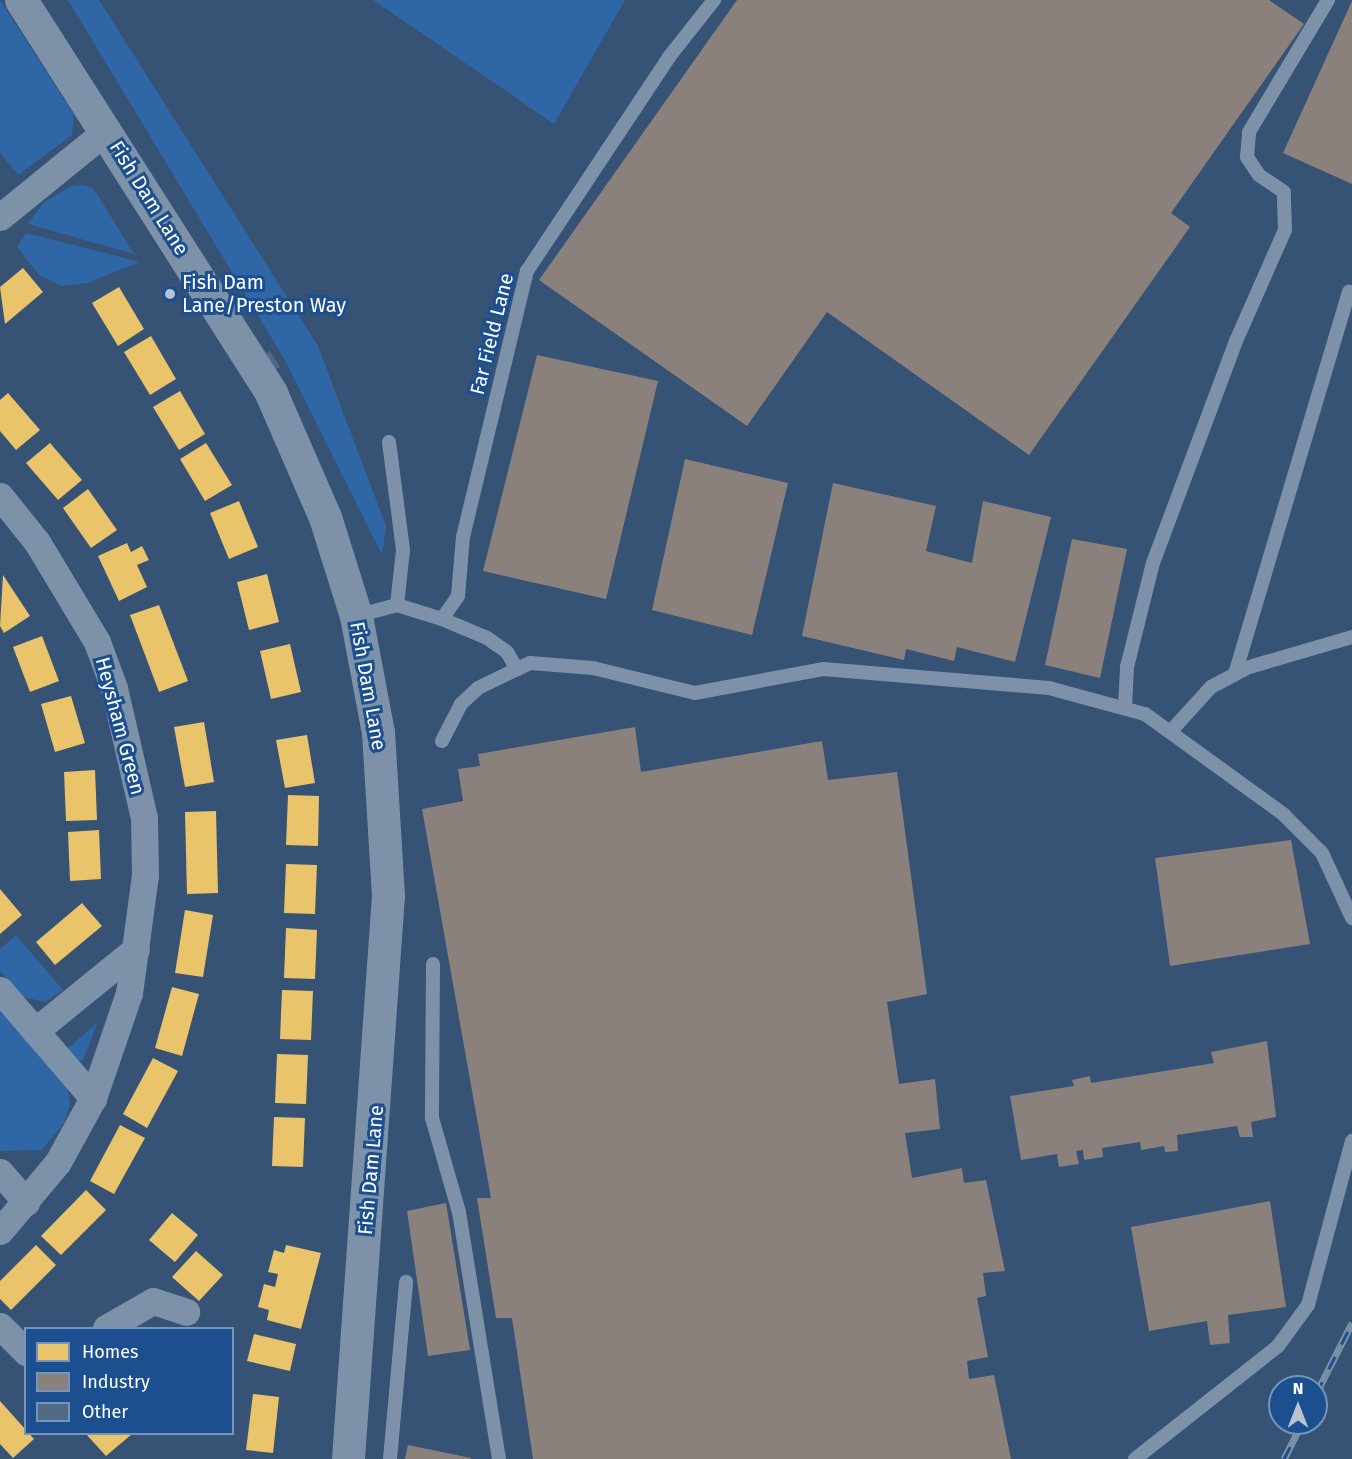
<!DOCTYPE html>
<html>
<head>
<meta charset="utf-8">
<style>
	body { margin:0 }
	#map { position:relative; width:1352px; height:1459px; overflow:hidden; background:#365274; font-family:"Fira Sans",sans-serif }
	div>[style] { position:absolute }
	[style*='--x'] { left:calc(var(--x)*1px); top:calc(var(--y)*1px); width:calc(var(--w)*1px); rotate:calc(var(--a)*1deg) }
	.green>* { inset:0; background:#2f66a5 }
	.homes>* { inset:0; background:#e9c46a }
	.industry>* { inset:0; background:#8a817c }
	.building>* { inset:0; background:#526984 }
	.service>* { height:14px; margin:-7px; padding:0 7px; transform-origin:7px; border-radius:7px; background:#7d92a8 }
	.minor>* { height:27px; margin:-13.5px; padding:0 13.5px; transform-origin:13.5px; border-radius:13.5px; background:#7d92a8 }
	.tertiary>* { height:33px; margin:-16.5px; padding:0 16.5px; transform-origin:16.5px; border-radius:16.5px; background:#7d92a8 }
	.rail>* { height:7px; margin-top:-3.5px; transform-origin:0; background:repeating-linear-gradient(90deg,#1b4f8f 0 14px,#7e92a7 0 28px); box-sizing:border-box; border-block:2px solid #7e92a7 }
	.dots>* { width:16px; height:16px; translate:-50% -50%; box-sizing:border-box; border:3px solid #1b4f8f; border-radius:50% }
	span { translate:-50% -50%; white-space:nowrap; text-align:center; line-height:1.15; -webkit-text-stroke:6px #1b4f8f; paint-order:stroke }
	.street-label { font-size:20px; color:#fff }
	.poi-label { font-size:20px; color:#fff }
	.left { translate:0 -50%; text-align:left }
	.legend { position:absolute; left:24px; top:1327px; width:210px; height:108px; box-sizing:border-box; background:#1b4f8f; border:2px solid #7695bc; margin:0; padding:8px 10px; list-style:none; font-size:18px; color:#fff }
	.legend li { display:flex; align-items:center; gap:12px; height:30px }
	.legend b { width:30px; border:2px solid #7695bc }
	.north { position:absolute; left:1268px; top:1375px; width:60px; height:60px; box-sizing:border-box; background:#1b4f8f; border:2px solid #7695bc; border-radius:50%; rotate:0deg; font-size:16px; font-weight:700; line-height:24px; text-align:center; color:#fff }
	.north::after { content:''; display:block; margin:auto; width:21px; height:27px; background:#b9c2ce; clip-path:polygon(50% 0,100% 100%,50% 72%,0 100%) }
</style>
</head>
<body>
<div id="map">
	<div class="green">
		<div style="clip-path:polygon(0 0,74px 115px,72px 135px,18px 175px,0 153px)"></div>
		<div style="clip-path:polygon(68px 0,99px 0,318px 346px,386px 526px,382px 555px,286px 362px)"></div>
		<div style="clip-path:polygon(373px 0,625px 0,554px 124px)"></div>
		<div style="clip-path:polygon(84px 185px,94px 189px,134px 254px,28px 224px,43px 203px,71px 186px)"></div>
		<div style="clip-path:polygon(26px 233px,140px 262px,88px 283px,62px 286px,39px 275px,17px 247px)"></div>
		<div style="clip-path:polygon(16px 935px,63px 990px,45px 1002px,23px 997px,0 971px,0 949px)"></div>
		<div style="clip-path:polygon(0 1004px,67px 1087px,70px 1104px,64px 1123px,42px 1150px,0 1151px)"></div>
		<div style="clip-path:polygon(98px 1022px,83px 1060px,78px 1061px,67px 1049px)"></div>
	</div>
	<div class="homes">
		<div style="clip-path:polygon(23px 268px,43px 292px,5px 324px,0 287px)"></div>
		<div style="clip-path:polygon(119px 287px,144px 329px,118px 346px,92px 303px)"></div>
		<div style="clip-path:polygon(151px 336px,176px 379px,150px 395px,124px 352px)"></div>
		<div style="clip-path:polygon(180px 391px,205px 434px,179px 450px,153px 407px)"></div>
		<div style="clip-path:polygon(8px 393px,40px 430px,16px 450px,0 431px,0 400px)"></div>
		<div style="clip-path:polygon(50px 443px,82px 480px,58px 500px,26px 463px)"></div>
		<div style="clip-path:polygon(206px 443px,232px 485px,205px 501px,180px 459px)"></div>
		<div style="clip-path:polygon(88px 489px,117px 530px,91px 548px,63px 508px)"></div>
		<div style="clip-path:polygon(239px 501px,258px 547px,229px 559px,210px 513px)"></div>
		<div style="clip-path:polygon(127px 543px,131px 552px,142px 546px,149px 560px,137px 565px,147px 587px,119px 601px,98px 556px)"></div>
		<div style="clip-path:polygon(267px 574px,279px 622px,249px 630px,237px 582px)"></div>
		<div style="clip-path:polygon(3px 575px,30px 616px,4px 633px,0 626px)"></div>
		<div style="clip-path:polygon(159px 605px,188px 681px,159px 692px,130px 615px)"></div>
		<div style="clip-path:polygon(42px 636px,59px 681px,30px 692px,13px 647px)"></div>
		<div style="clip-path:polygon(290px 644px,301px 692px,271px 699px,260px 651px)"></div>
		<div style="clip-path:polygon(71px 696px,85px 743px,55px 752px,41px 704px)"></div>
		<div style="clip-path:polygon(204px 722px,214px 782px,185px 787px,174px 727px)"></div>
		<div style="clip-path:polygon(307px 735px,315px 783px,285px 788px,276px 740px)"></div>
		<div style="clip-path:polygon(95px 770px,97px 820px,66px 821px,64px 772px)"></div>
		<div style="clip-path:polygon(288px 795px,319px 796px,318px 846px,286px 845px)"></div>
		<div style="clip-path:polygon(216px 811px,218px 893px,187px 894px,185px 812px)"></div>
		<div style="clip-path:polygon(99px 830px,101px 879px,70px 881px,68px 832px)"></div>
		<div style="clip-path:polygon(286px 864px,317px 865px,315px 914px,284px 913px)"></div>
		<div style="clip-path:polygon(0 889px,22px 915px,0 934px)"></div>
		<div style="clip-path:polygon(82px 903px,102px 926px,55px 965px,36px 942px)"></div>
		<div style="clip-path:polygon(185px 910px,213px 915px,203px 977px,175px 973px)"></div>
		<div style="clip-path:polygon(286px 928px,317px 930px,315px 979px,284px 978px)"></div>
		<div style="clip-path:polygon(172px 987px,199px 994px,182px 1056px,155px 1048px)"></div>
		<div style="clip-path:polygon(282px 990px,313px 991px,311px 1040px,280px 1039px)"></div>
		<div style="clip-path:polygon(277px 1054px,308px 1055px,306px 1104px,275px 1103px)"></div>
		<div style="clip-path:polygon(153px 1058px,178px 1071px,147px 1128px,123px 1114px)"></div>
		<div style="clip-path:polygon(274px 1117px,305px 1118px,303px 1167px,272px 1166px)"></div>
		<div style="clip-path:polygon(120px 1125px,145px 1138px,114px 1194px,90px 1181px)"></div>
		<div style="clip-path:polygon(86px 1190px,106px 1210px,61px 1255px,41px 1236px)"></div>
		<div style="clip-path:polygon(172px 1213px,198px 1235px,175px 1262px,149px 1240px)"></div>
		<div style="clip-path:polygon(36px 1245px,56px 1265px,11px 1310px,0 1299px,0 1281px)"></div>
		<div style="clip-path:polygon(286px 1245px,321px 1253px,301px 1329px,267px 1320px,269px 1310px,258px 1307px,264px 1284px,275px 1287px,278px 1274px,268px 1272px,274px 1250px,284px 1253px)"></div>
		<div style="clip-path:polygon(196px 1251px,223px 1275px,199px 1301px,172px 1277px)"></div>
		<div style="clip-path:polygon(254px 1334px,296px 1344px,290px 1371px,247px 1361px)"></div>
		<div style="clip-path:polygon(253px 1394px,279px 1397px,273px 1453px,246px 1450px)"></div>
		<div style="clip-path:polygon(0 1401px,34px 1439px,13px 1458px,0 1444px)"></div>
		<div style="clip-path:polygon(86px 1434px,132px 1434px,106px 1456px)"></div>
	</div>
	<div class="industry">
		<div style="clip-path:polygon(737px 0,1269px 0,1304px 24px,1171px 213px,1190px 227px,1029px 455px,827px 312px,747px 426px,539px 280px)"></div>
		<div style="clip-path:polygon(1352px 1px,1352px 184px,1283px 153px)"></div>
		<div style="clip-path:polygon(537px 355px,658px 381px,606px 599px,483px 571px)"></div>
		<div style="clip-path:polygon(685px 459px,788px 483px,752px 635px,652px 610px)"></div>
		<div style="clip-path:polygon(833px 483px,936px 506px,926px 551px,972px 563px,983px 501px,1051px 517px,1015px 662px,957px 647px,954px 661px,906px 649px,904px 660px,802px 636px)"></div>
		<div style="clip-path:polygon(1072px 539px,1127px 549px,1100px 678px,1045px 665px)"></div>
		<div style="clip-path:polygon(635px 727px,641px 772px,822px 741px,828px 780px,897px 772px,927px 994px,887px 1002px,899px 1084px,935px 1079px,940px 1129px,905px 1133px,912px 1178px,962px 1168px,964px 1183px,986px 1180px,1005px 1271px,983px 1273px,986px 1296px,977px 1298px,988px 1357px,967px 1361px,969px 1379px,994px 1375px,1011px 1459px,533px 1459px,512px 1318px,496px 1318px,477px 1198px,491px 1198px,422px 809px,463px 801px,458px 769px,480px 766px,478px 754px)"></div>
		<div style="clip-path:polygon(1291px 840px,1310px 944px,1170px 966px,1155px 858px)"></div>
		<div style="clip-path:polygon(1267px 1041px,1276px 1117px,1251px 1122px,1253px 1137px,1240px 1137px,1237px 1126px,1177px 1135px,1178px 1151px,1165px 1152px,1164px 1146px,1141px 1150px,1140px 1142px,1102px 1148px,1103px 1157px,1084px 1160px,1083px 1150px,1076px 1151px,1079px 1164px,1059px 1167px,1057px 1154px,1021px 1160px,1010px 1096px,1074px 1086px,1072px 1080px,1090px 1076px,1091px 1083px,1214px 1063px,1211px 1052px)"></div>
		<div style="clip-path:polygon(1270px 1201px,1286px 1307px,1228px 1315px,1230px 1343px,1210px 1345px,1207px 1321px,1149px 1331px,1131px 1227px)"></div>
		<div style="clip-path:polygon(446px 1203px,470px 1350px,428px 1356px,407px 1211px)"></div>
		<div style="clip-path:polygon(408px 1445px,471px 1458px,471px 1459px,405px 1459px)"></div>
	</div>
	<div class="building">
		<div style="clip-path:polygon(270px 351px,280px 367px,274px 370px,265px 354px)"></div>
	</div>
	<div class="service">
		<div style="--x:389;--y:442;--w:109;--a:82.6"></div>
		<div style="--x:403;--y:550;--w:55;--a:96.2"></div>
		<div style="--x:356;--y:616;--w:42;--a:-15"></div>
		<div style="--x:397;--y:605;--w:47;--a:17.3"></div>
		<div style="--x:442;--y:619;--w:49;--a:22.9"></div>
		<div style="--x:487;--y:638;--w:24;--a:35"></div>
		<div style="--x:507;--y:652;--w:20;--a:60"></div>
		<div style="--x:442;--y:619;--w:28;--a:-55"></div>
		<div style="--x:458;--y:596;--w:59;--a:-85.2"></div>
		<div style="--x:463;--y:537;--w:274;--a:-76.5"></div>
		<div style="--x:527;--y:271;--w:257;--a:-56.4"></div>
		<div style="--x:669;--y:57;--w:73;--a:-51.7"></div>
		<div style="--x:1235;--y:674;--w:399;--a:-73.4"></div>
		<div style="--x:1125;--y:707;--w:40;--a:-87.1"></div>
		<div style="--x:1127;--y:667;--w:107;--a:-76"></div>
		<div style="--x:1153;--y:563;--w:237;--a:-69.5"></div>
		<div style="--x:1236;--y:341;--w:121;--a:-66.2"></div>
		<div style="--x:1285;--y:230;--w:38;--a:-92"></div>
		<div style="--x:1284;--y:192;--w:30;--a:-146"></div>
		<div style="--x:1259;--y:175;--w:22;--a:-124"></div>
		<div style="--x:1247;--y:157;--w:25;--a:-85"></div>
		<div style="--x:1249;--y:132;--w:154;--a:-59.1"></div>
		<div style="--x:1171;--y:731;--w:59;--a:-47.7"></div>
		<div style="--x:1211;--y:687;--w:40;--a:-28"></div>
		<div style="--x:1246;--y:668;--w:110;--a:-16.3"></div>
		<div style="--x:442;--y:741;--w:42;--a:-62.8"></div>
		<div style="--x:461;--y:704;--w:23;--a:-43"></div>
		<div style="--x:478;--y:688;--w:58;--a:-25.7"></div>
		<div style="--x:530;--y:663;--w:63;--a:4.5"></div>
		<div style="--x:593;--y:668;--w:105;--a:13.8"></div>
		<div style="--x:695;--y:693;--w:130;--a:-10.6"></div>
		<div style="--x:823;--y:669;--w:227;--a:4.8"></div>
		<div style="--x:1049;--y:688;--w:99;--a:15.2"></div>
		<div style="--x:1145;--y:714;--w:170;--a:35.9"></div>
		<div style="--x:1283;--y:814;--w:55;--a:45"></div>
		<div style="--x:1322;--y:853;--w:72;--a:65.2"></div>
		<div style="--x:433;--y:964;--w:154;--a:90.4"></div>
		<div style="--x:432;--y:1118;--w:98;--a:74"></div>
		<div style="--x:459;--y:1212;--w:250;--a:80.8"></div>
		<div style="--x:390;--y:1459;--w:178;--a:-84.8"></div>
		<div style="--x:1135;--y:1459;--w:182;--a:-38.3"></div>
		<div style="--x:1278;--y:1346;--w:51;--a:-53.8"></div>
		<div style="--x:1308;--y:1305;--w:170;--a:-75"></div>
	</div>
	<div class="minor">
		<div style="--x:0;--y:217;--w:136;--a:-39.1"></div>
		<div style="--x:0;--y:496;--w:59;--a:51.2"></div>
		<div style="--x:37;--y:542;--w:117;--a:59"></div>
		<div style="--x:97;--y:642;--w:49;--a:69.7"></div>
		<div style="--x:114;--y:688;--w:133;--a:77"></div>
		<div style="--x:144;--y:818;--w:57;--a:89"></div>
		<div style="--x:145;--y:875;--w:119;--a:97.7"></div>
		<div style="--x:129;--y:993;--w:111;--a:108.9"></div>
		<div style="--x:93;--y:1098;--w:73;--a:118.7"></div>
		<div style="--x:58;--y:1162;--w:90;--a:130"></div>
		<div style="--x:0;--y:990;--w:143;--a:49.3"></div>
		<div style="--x:35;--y:1031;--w:130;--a:-39.1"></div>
		<div style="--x:0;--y:1172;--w:40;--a:49"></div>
		<div style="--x:0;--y:1326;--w:37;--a:45"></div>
		<div style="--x:106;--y:1328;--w:54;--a:-29.9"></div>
		<div style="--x:153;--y:1301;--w:35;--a:18"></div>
	</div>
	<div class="tertiary">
		<div style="--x:21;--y:0;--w:466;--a:57.5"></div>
		<div style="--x:271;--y:393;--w:135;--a:66.5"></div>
		<div style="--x:325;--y:517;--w:104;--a:72.6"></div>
		<div style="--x:356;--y:616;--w:118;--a:79.3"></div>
		<div style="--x:378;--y:732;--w:163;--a:86.5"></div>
		<div style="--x:388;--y:895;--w:565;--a:94.06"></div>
	</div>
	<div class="rail">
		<div style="--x:1316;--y:1394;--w:80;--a:-63.1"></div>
		<div style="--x:1284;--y:1459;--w:40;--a:-63.4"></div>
	</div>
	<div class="dots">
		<div style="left:170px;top:294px;background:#b9c2ce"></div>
	</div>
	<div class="street-label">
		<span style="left:149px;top:198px;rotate:58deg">Fish Dam Lane</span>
		<span style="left:492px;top:334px;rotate:-76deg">Far Field Lane</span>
		<span style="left:368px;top:686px;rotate:80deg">Fish Dam Lane</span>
		<span style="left:120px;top:726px;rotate:75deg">Heysham Green</span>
		<span style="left:371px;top:1170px;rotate:-85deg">Fish Dam Lane</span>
	</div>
	<div class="poi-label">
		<span class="left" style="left:182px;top:294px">Fish Dam<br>Lane/Preston Way</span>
	</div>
	<ul class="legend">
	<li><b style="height:16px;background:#e9c46a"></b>Homes</li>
	<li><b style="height:16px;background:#8a817c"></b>Industry</li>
	<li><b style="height:16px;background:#526984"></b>Other</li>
	</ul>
	<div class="north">N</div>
</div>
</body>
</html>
